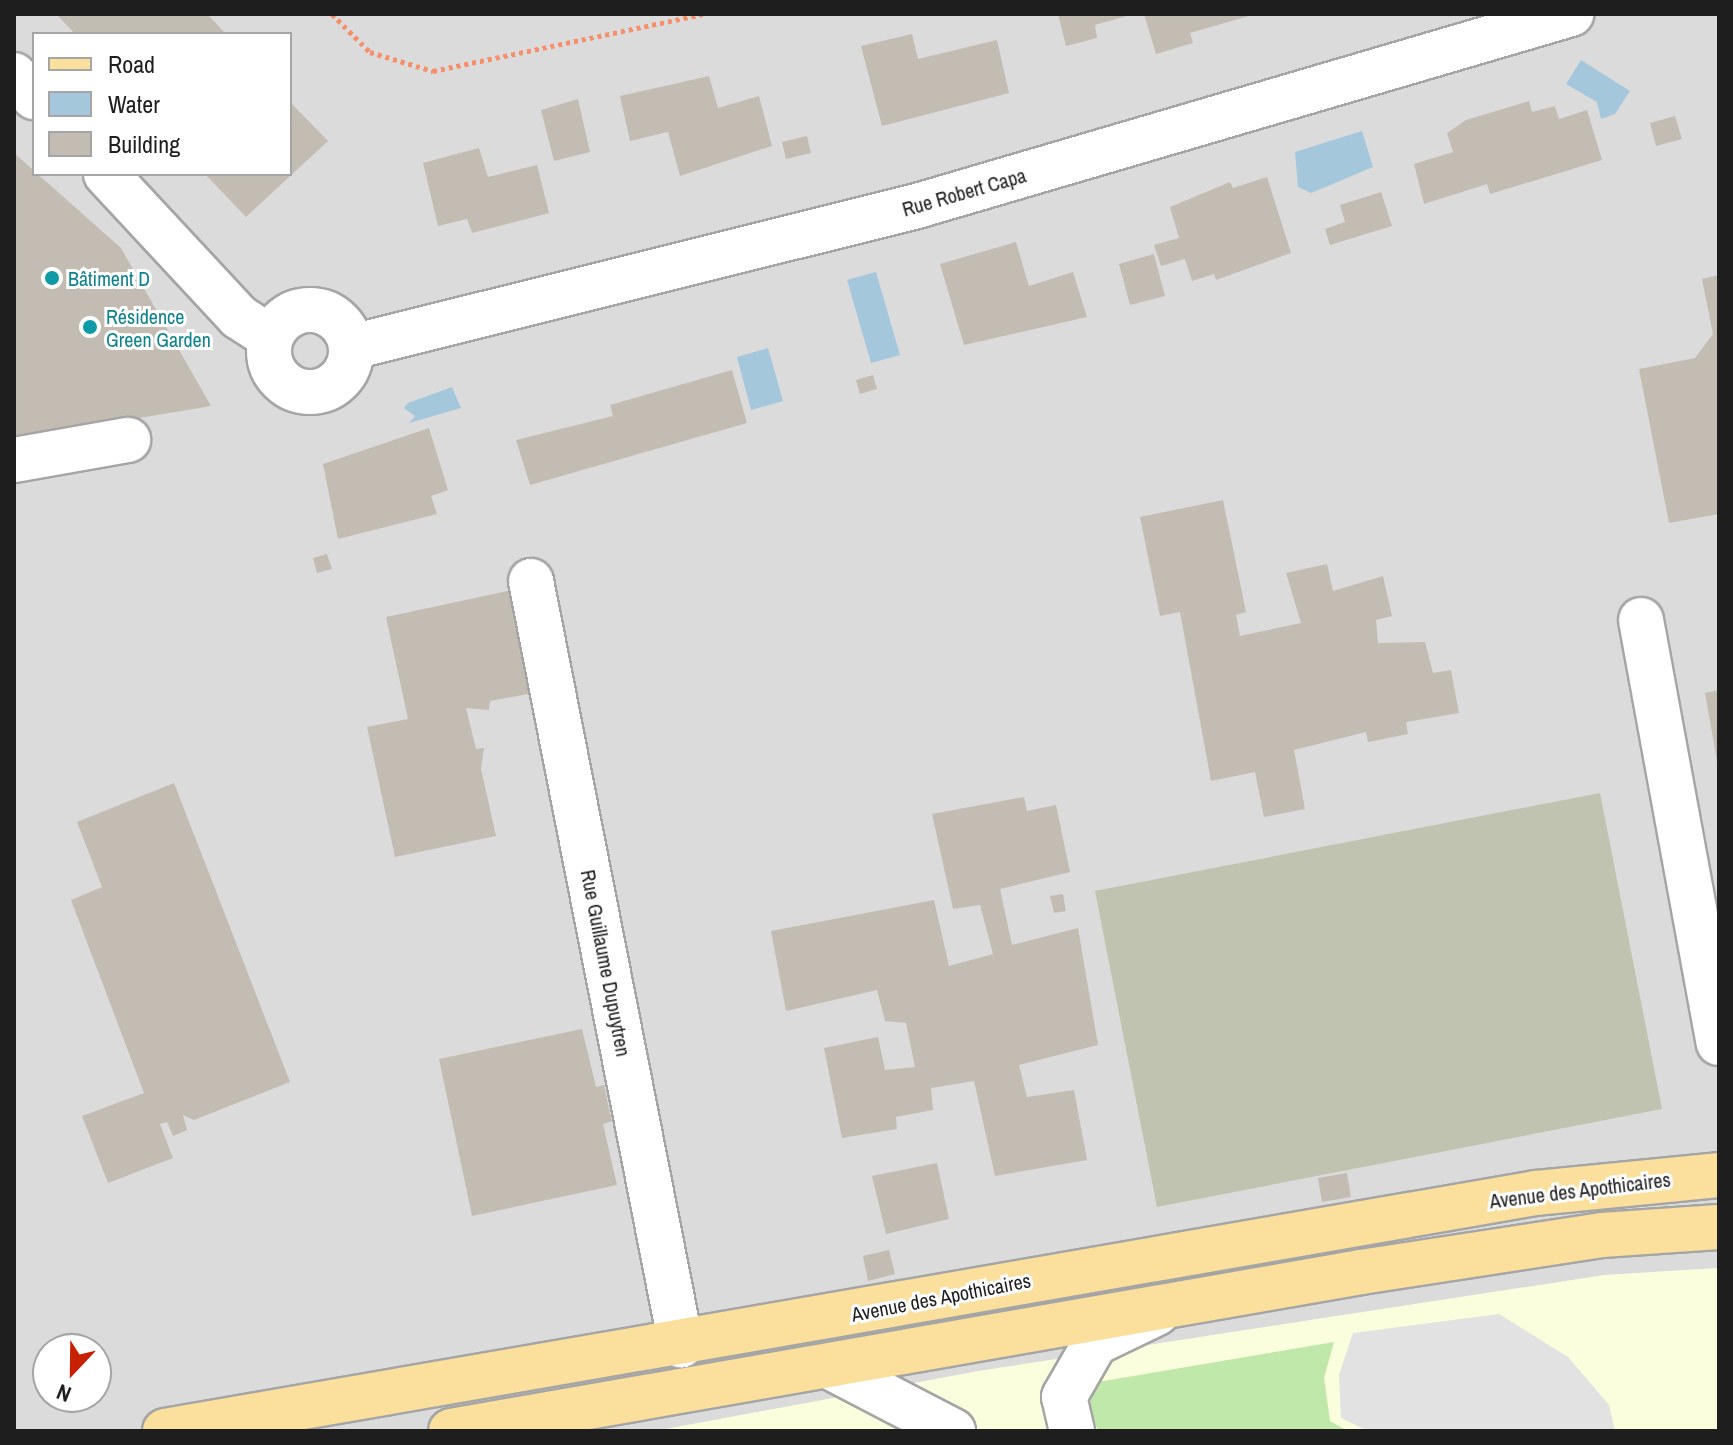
<!DOCTYPE html>
<html>
<head>
<meta charset="utf-8">
<style>
	body { margin:0 }
	#map { position:relative; width:1733px; height:1445px; overflow:hidden; background:#efece4; font-family:"Archivo Narrow",sans-serif }
	div>[style] { position:absolute }
	[style*='--x'] { left:calc(var(--x)*1px); top:calc(var(--y)*1px); width:calc(var(--w)*1px); rotate:calc(var(--a)*1deg) }
	.residential>* { inset:0; background:#dcdbdb }
	.education>* { inset:0; background:#fafedd }
	.construction>* { inset:0; background:#c0c3af }
	.grass>* { inset:0; background:#c0e8aa }
	.parking>* { inset:0; background:#e2e2e2 }
	.water>* { inset:0; background:#a4c7dc }
	.building>* { inset:0; background:#c3bcb3 }
	.path>* { height:5px; margin-top:-2.5px; transform-origin:0; background:repeating-linear-gradient(90deg,#f78e6c 0 4px,transparent 0 8px) }
	.roads { filter:drop-shadow(2px 0 #a5a5a5) drop-shadow(-2px 0 #a5a5a5) drop-shadow(0 2px #a5a5a5) drop-shadow(0 -2px #a5a5a5) }
	.minor>* { height:44px; margin:-22px; padding:0 22px; transform-origin:22px; border-radius:22px; background:#fff }
	.minor>.ring { margin:-22px; padding:0; box-sizing:content-box; background:none; border:44px solid #fff; border-radius:50% }
	.major>* { height:44px; margin:-22px; padding:0 22px; transform-origin:22px; border-radius:22px; background:#fadf9d }
	.dots>* { width:22px; height:22px; translate:-50% -50%; box-sizing:border-box; border:4px solid #fff; border-radius:50% }
	span { translate:-50% -50%; white-space:nowrap; text-align:center; line-height:1.15; -webkit-text-stroke:6px #fff; paint-order:stroke }
	.street-label { font-size:20px; color:#1e1e1e }
	.culture-label { font-size:20px; color:#0d838f }
	.left { translate:0 -50%; text-align:left }
	.frame { position:absolute; inset:0; border:16px solid #1e1e1e; pointer-events:none }
	.legend { position:absolute; left:32px; top:32px; width:260px; height:144px; box-sizing:border-box; background:#fff; border:2px solid #a5a5a5; margin:0; padding:10px 14px; list-style:none; font-size:24px; color:#1e1e1e }
	.legend li { display:flex; align-items:center; gap:16px; height:40px }
	.legend b { width:40px; border:2px solid #a5a5a5 }
	.north { position:absolute; left:32px; top:1333px; width:80px; height:80px; box-sizing:border-box; background:#fff; border:2px solid #a5a5a5; border-radius:50%; rotate:202deg; font-size:22px; font-weight:700; line-height:32px; text-align:center; color:#1e1e1e }
	.north::after { content:''; display:block; margin:auto; width:28px; height:36px; background:#c82003; clip-path:polygon(50% 0,100% 100%,50% 72%,0 100%) }
</style>
</head>
<body>
<div id="map">
	<div class="residential">
		<div style="clip-path:polygon(evenodd,14px 14px,1719px 14px,1719px 1268px,1605px 1275px,979px 1371px,655px 1431px,14px 1431px,14px 14px,34px 34px,290px 34px,290px 174px,34px 174px,34px 34px,14px 14px,48px 1349px,96px 1349px,96px 1397px,48px 1397px,48px 1349px)"></div>
	</div>
	<div class="education">
		<div style="clip-path:polygon(1719px 1268px,1719px 1431px,655px 1431px,979px 1371px,1605px 1275px)"></div>
	</div>
	<div class="construction">
		<div style="clip-path:polygon(1600px 793px,1662px 1109px,1157px 1207px,1095px 891px)"></div>
	</div>
	<div class="grass">
		<div style="clip-path:polygon(1334px 1342px,1324px 1378px,1330px 1421px,1348px 1431px,1098px 1431px,1088px 1406px,1098px 1382px)"></div>
	</div>
	<div class="parking">
		<div style="clip-path:polygon(1499px 1314px,1568px 1357px,1609px 1405px,1615px 1431px,1368px 1431px,1341px 1418px,1339px 1375px,1353px 1333px)"></div>
	</div>
	<div class="water">
		<div style="clip-path:polygon(1581px 60px,1630px 91px,1615px 114px,1601px 119px,1597px 102px,1566px 84px)"></div>
		<div style="clip-path:polygon(1362px 131px,1373px 167px,1311px 193px,1298px 187px,1295px 152px)"></div>
		<div style="clip-path:polygon(876px 272px,900px 355px,871px 363px,847px 280px)"></div>
		<div style="clip-path:polygon(768px 348px,783px 401px,751px 410px,737px 357px)"></div>
		<div style="clip-path:polygon(452px 387px,461px 408px,409px 423px,415px 416px,404px 408px,408px 403px)"></div>
	</div>
	<div class="building">
		<div style="clip-path:polygon(56px 14px,207px 14px,226px 34px,75px 34px)"></div>
		<div style="clip-path:polygon(1058px 14px,1130px 14px,1130px 15px,1095px 25px,1097px 38px,1066px 46px)"></div>
		<div style="clip-path:polygon(1144px 14px,1252px 14px,1252px 15px,1190px 33px,1193px 43px,1156px 54px)"></div>
		<div style="clip-path:polygon(912px 34px,918px 59px,997px 40px,1009px 93px,882px 126px,861px 46px)"></div>
		<div style="clip-path:polygon(709px 76px,718px 108px,759px 96px,772px 146px,680px 176px,668px 132px,630px 141px,620px 96px)"></div>
		<div style="clip-path:polygon(578px 99px,590px 152px,554px 161px,541px 110px)"></div>
		<div style="clip-path:polygon(1529px 101px,1532px 112px,1555px 106px,1559px 119px,1587px 110px,1602px 160px,1490px 194px,1487px 184px,1424px 204px,1414px 164px,1453px 152px,1447px 133px,1466px 120px)"></div>
		<div style="clip-path:polygon(290px 102px,328px 141px,246px 217px,205px 174px,290px 174px)"></div>
		<div style="clip-path:polygon(1675px 116px,1682px 139px,1656px 146px,1650px 123px)"></div>
		<div style="clip-path:polygon(807px 136px,811px 153px,786px 159px,782px 142px)"></div>
		<div style="clip-path:polygon(479px 148px,488px 177px,537px 165px,549px 213px,472px 233px,467px 219px,438px 226px,423px 163px)"></div>
		<div style="clip-path:polygon(14px 153px,121px 248px,211px 406px,14px 439px)"></div>
		<div style="clip-path:polygon(1267px 177px,1291px 253px,1216px 280px,1214px 274px,1192px 281px,1185px 259px,1161px 266px,1154px 245px,1179px 238px,1170px 207px,1230px 182px,1233px 188px)"></div>
		<div style="clip-path:polygon(1381px 192px,1392px 226px,1330px 245px,1325px 229px,1345px 222px,1340px 205px)"></div>
		<div style="clip-path:polygon(1016px 242px,1029px 286px,1073px 272px,1087px 317px,964px 345px,940px 264px)"></div>
		<div style="clip-path:polygon(1154px 254px,1165px 296px,1130px 305px,1119px 264px)"></div>
		<div style="clip-path:polygon(1719px 275px,1719px 514px,1669px 523px,1639px 369px,1695px 358px,1713px 334px,1702px 279px)"></div>
		<div style="clip-path:polygon(732px 370px,747px 423px,530px 485px,516px 440px,613px 416px,610px 405px)"></div>
		<div style="clip-path:polygon(873px 375px,877px 389px,860px 394px,856px 380px)"></div>
		<div style="clip-path:polygon(429px 428px,448px 490px,431px 496px,437px 514px,338px 539px,323px 464px)"></div>
		<div style="clip-path:polygon(1223px 500px,1246px 612px,1236px 615px,1240px 636px,1301px 623px,1286px 573px,1327px 564px,1333px 591px,1383px 576px,1392px 616px,1376px 620px,1378px 643px,1425px 642px,1433px 673px,1451px 670px,1459px 713px,1406px 722px,1408px 734px,1368px 742px,1366px 732px,1294px 750px,1305px 809px,1264px 817px,1255px 772px,1211px 781px,1180px 612px,1160px 616px,1140px 517px)"></div>
		<div style="clip-path:polygon(327px 554px,332px 569px,317px 573px,313px 558px)"></div>
		<div style="clip-path:polygon(512px 590px,533px 693px,490px 701px,489px 710px,466px 708px,476px 749px,484px 748px,481px 769px,496px 836px,395px 857px,367px 727px,408px 719px,386px 617px)"></div>
		<div style="clip-path:polygon(1719px 690px,1719px 761px,1717px 761px,1705px 693px)"></div>
		<div style="clip-path:polygon(174px 783px,290px 1082px,194px 1120px,183px 1115px,187px 1130px,173px 1136px,167px 1122px,160px 1124px,173px 1158px,108px 1183px,82px 1116px,144px 1093px,71px 900px,102px 887px,77px 822px)"></div>
		<div style="clip-path:polygon(1024px 797px,1027px 811px,1056px 805px,1070px 872px,1000px 889px,1012px 945px,1078px 928px,1098px 1045px,1019px 1065px,1027px 1097px,1074px 1090px,1087px 1160px,995px 1176px,974px 1081px,931px 1088px,933px 1110px,896px 1117px,897px 1129px,842px 1138px,824px 1048px,878px 1037px,885px 1070px,915px 1067px,906px 1023px,885px 1021px,877px 990px,786px 1011px,771px 931px,934px 900px,949px 966px,993px 954px,980px 905px,953px 909px,932px 814px)"></div>
		<div style="clip-path:polygon(1063px 894px,1066px 911px,1054px 913px,1050px 896px)"></div>
		<div style="clip-path:polygon(582px 1029px,596px 1087px,604px 1085px,609px 1109px,612px 1121px,603px 1124px,617px 1185px,472px 1216px,439px 1059px)"></div>
		<div style="clip-path:polygon(937px 1163px,949px 1219px,886px 1234px,872px 1176px)"></div>
		<div style="clip-path:polygon(1347px 1173px,1351px 1197px,1322px 1202px,1318px 1178px)"></div>
		<div style="clip-path:polygon(889px 1250px,895px 1274px,868px 1281px,863px 1256px)"></div>
	</div>
	<div class="path">
		<div style="--x:332;--y:14;--w:54;--a:45"></div>
		<div style="--x:370;--y:52;--w:66;--a:16.8"></div>
		<div style="--x:433;--y:71;--w:277;--a:-11.9"></div>
	</div>
	<div class="roads">
		<div class="minor">
			<div style="--x:14;--y:75;--w:30;--a:48"></div>
			<div style="--x:106;--y:174;--w:195;--a:47.1"></div>
			<div style="--x:239;--y:317;--w:37;--a:33"></div>
			<div class="ring" style="left:269px;top:310px;width:38px;height:38px"></div>
			<div style="--x:352;--y:347;--w:582;--a:-14.01"></div>
			<div style="--x:917;--y:206;--w:682;--a:-16.36"></div>
			<div style="--x:14;--y:460;--w:116;--a:-10"></div>
			<div style="--x:531;--y:581;--w:779;--a:78.89"></div>
			<div style="--x:1641;--y:620;--w:430;--a:79.6"></div>
			<div style="--x:828;--y:1366;--w:141;--a:27.5"></div>
			<div style="--x:1072;--y:1431;--w:35;--a:-103"></div>
			<div style="--x:1064;--y:1397;--w:62;--a:-60.1"></div>
			<div style="--x:1095;--y:1343;--w:69;--a:-25.8"></div>
		</div>
		<div class="major">
			<div style="--x:165;--y:1431;--w:1392;--a:-9.85"></div>
			<div style="--x:1536;--y:1193;--w:184;--a:-5.6"></div>
			<div style="--x:451;--y:1431;--w:924;--a:-9.91"></div>
			<div style="--x:1361;--y:1272;--w:244;--a:-8.7"></div>
			<div style="--x:1602;--y:1235;--w:117;--a:-3.9"></div>
		</div>
	</div>
	<div class="dots">
		<div style="left:52px;top:278px;background:#0f9aa8"></div>
		<div style="left:90px;top:327px;background:#0f9aa8"></div>
	</div>
	<div class="street-label">
		<span style="left:964px;top:192px;rotate:-16deg">Rue Robert Capa</span>
		<span style="left:606px;top:963px;rotate:79deg">Rue Guillaume Dupuytren</span>
		<span style="left:1580px;top:1190px;rotate:-7deg">Avenue des Apothicaires</span>
		<span style="left:941px;top:1297px;rotate:-11deg">Avenue des Apothicaires</span>
	</div>
	<div class="culture-label">
		<span class="left" style="left:68px;top:278px">Bâtiment D</span>
		<span class="left" style="left:106px;top:328px">Résidence<br>Green Garden</span>
	</div>
	<div class="frame"></div>
	<ul class="legend">
	<li><b style="height:10px;background:#fadf9d"></b>Road</li>
	<li><b style="height:22px;background:#a4c7dc"></b>Water</li>
	<li><b style="height:22px;background:#c3bcb3"></b>Building</li>
	</ul>
	<div class="north">N</div>
</div>
</body>
</html>
